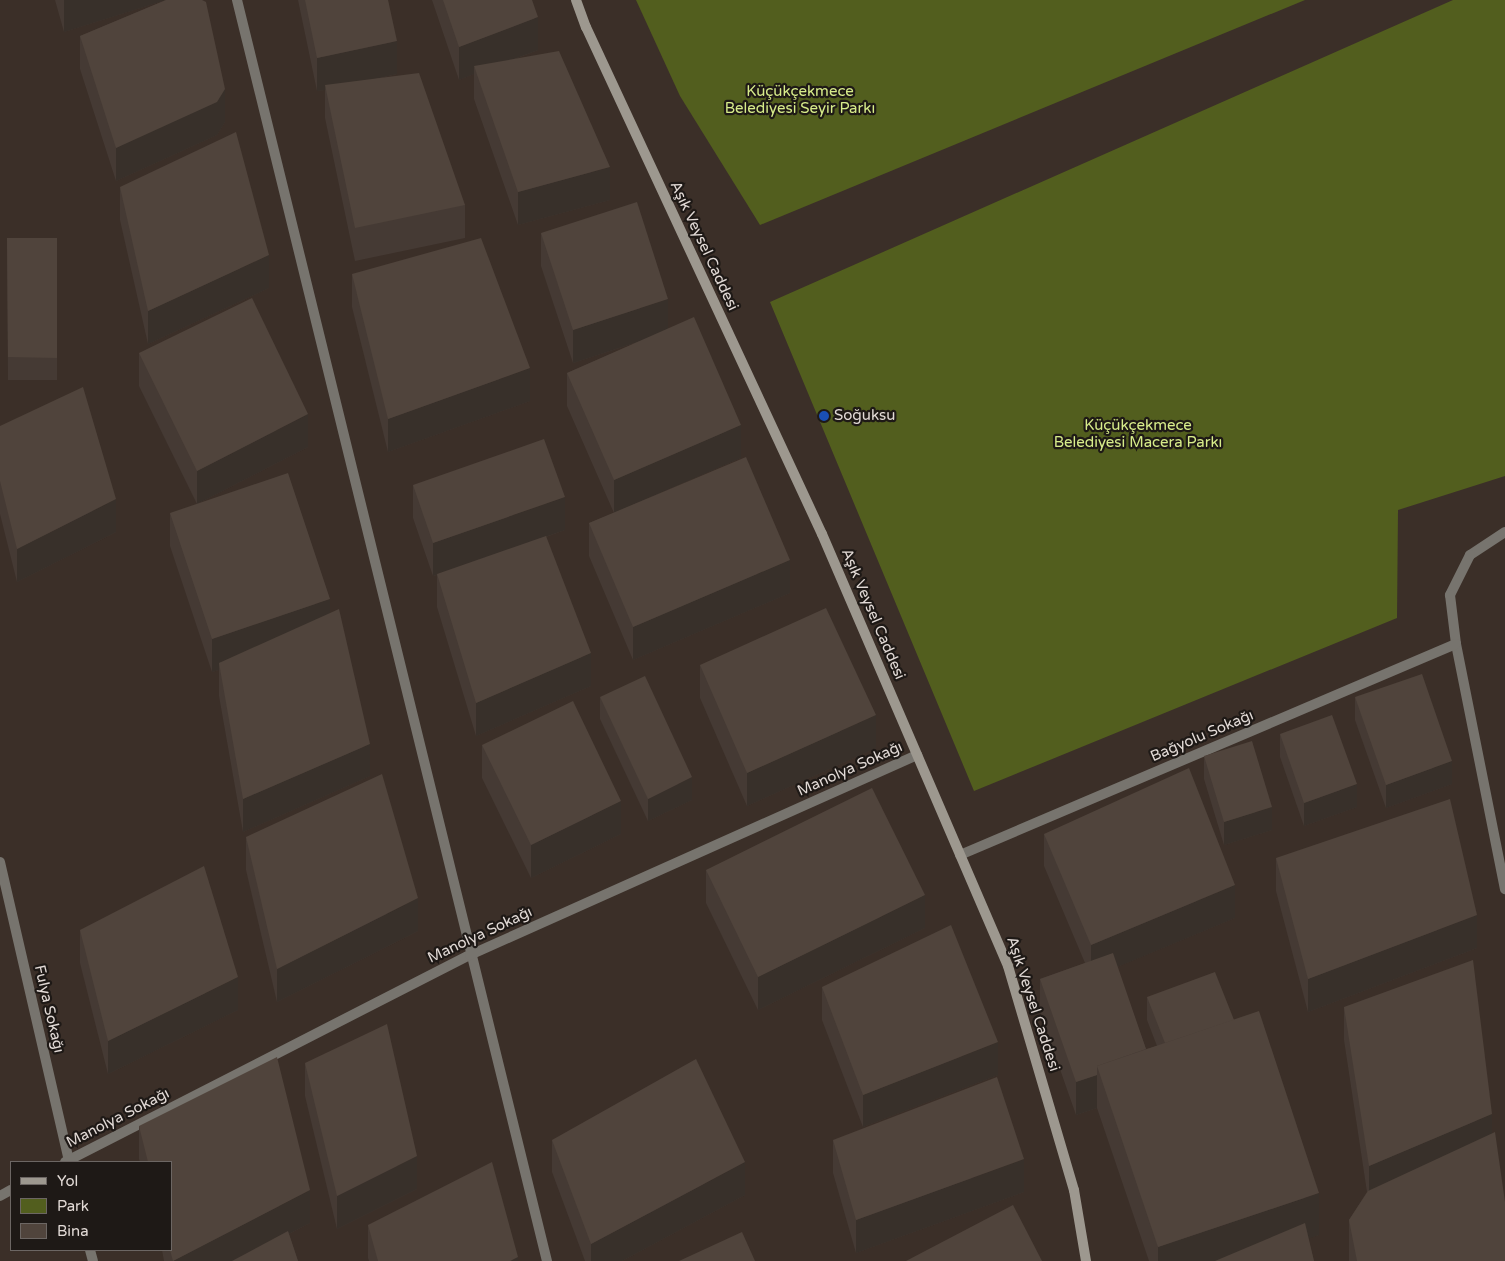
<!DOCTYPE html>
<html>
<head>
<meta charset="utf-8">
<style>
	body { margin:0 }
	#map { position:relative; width:1505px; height:1261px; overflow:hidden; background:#3b2f28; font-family:"Varela Round",sans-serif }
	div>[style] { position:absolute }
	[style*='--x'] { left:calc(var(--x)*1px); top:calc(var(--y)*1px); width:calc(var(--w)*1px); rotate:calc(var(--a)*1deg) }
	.green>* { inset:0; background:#525e1e }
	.minor>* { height:10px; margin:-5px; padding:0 5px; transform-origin:5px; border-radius:5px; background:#77746e }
	.secondary>* { height:10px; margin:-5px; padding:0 5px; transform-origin:5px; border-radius:5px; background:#9d988f }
	.wall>* { inset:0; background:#453a34 }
	.shaded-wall>* { inset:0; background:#38302a }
	.building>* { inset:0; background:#50443c }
	.dots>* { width:14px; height:14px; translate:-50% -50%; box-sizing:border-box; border:2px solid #1e1916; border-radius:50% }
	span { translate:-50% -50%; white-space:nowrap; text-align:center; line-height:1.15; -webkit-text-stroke:4.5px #1e1916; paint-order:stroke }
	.park-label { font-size:15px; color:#d7ec8a }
	.street-label { font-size:15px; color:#e2dad6 }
	.poi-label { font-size:15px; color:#e2dad6 }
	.left { translate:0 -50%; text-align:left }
	.legend { position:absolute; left:10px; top:1161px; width:162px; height:90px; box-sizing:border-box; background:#1e1916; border:1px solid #6c6663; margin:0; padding:6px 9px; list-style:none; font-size:15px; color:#e2dad6 }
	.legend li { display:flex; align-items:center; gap:10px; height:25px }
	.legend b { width:25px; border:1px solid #6c6663 }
</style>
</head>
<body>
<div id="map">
	<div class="green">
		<div style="clip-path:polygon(636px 0,1305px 0,760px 225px,680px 96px)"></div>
		<div style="clip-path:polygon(1453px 0,1505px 0,1505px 476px,1398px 510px,1397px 618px,974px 791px,770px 302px)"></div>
	</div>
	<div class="minor">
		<div style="--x:237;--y:0;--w:1299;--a:76.19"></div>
		<div style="--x:1505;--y:532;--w:42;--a:146.7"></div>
		<div style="--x:1470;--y:555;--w:45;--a:116.6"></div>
		<div style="--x:1450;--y:595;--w:49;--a:83"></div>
		<div style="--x:1456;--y:644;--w:250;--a:78.7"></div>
		<div style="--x:960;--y:855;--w:539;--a:-23.05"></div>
		<div style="--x:0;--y:862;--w:308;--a:77"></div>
		<div style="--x:65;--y:1162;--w:455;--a:-27.1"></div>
		<div style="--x:470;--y:955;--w:490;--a:-24.1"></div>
		<div style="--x:0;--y:1196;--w:13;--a:-29"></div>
		<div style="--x:90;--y:1250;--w:11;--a:75"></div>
	</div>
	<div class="secondary">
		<div style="--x:576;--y:0;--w:29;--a:70"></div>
		<div style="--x:586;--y:27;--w:559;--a:65.04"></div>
		<div style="--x:822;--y:534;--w:470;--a:66.7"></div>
		<div style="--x:1008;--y:966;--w:234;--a:73.6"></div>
		<div style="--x:1074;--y:1190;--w:72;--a:80.4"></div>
	</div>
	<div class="wall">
		<div style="clip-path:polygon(55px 0,202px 0,225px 122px,217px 135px,116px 181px,80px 69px,80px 36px,166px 0,64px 32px)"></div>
		<div style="clip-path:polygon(298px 0,388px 0,397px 74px,381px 78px,465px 205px,465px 238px,355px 261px,325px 118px,325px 90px,317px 91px)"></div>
		<div style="clip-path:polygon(432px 0,532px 0,538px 50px,515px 59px,610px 200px,518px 225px,474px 99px,474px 74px,459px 80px)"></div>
		<div style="clip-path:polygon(120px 187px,269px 288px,148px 344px,120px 220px)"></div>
		<div style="clip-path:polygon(541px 233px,668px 328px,741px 458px,637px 503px,790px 593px,633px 660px,589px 556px,589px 523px,614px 513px,567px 406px,567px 373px,638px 342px,573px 363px,541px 266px)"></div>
		<div style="clip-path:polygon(7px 238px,57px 238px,57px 380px,8px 380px)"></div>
		<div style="clip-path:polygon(352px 274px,530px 401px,388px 452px,352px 307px)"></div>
		<div style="clip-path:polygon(139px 353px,308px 447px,197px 504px,139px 386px)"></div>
		<div style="clip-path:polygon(0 426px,116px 532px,17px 582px,0 514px)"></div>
		<div style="clip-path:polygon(413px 485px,565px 530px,546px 537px,591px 686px,476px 736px,437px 607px,437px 575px,433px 576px,413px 518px)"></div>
		<div style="clip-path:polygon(170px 513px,330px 613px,370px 776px,243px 832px,219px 696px,219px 670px,212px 672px,170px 546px)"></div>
		<div style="clip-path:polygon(700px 665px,876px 748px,747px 806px,700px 698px)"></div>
		<div style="clip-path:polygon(600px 697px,692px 800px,648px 821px,600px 719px)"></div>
		<div style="clip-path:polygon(1355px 697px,1452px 784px,1386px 808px,1355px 720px)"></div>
		<div style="clip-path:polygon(1280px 734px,1357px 807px,1304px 826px,1280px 757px)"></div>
		<div style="clip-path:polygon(482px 745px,621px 834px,531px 878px,482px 778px)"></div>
		<div style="clip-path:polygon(1204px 756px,1272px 830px,1224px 845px,1204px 779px)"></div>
		<div style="clip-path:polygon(1044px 834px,1235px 918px,1117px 967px,1146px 1049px,1157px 1046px,1147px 1020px,1147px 997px,1234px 1020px,1319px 1235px,1308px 1238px,1314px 1261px,1149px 1261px,1097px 1108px,1076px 1115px,1040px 1012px,1040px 979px,1085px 963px,1044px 866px)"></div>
		<div style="clip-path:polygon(246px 837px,418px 931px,277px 1002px,246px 870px)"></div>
		<div style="clip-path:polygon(1276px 858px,1477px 948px,1308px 1012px,1276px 891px)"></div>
		<div style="clip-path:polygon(706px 870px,925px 928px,758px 1010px,706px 903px)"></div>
		<div style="clip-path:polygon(80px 930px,238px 1010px,108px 1074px,80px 963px)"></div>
		<div style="clip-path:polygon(822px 987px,998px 1075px,863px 1127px,822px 1020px)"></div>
		<div style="clip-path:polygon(1344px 1007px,1492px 1134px,1505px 1261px,1349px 1261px,1349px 1220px,1367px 1192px,1344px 1040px)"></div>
		<div style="clip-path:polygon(305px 1063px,417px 1189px,337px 1229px,305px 1096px)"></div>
		<div style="clip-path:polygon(139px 1126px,310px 1223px,289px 1234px,298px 1261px,164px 1261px,162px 1250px,171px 1250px,171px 1162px,140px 1162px,139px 1159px)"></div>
		<div style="clip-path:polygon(552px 1140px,745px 1195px,622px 1261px,585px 1261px,552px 1172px)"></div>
		<div style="clip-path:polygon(833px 1140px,1024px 1192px,856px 1253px,833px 1173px)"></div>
		<div style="clip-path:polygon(368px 1225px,518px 1261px,369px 1261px,368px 1258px)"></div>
	</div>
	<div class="shaded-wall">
		<div style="clip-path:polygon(64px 0,166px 0,64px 32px)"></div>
		<div style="clip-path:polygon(538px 17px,538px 50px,477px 73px,474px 66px,474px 74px,459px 80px,459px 47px)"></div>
		<div style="clip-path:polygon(397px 41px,397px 74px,326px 90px,325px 85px,325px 90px,317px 91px,317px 58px)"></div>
		<div style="clip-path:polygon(225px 89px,225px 122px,217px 135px,116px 181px,116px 148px)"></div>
		<div style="clip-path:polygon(610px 167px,610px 200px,518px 225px,518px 192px)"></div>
		<div style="clip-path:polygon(269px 255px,269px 288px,148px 344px,148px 311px)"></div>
		<div style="clip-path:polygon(668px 299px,668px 332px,573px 363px,573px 330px)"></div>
		<div style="clip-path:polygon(530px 368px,530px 401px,388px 452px,388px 419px)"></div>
		<div style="clip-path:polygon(308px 414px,308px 447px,197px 504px,197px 471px)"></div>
		<div style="clip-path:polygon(741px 425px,741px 458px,614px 513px,614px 480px)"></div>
		<div style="clip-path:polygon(565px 497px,565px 530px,433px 576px,433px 543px)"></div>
		<div style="clip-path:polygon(116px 499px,116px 532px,17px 582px,17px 549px)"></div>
		<div style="clip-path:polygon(790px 560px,790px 593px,633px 660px,633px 627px)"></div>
		<div style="clip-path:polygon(330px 599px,330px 632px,219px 663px,219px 670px,212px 672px,212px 639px)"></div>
		<div style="clip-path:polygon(591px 653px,591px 686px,476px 736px,476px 703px)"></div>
		<div style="clip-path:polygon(876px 715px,876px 748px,747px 806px,747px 773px)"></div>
		<div style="clip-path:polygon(370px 744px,370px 776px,243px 832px,243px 799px)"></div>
		<div style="clip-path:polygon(1452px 761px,1452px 784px,1386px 808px,1386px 785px)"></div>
		<div style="clip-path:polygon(692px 777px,692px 800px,648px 821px,648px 799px)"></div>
		<div style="clip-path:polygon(1357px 784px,1357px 807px,1304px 826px,1304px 803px)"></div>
		<div style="clip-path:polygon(621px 801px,621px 834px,531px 878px,531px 845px)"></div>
		<div style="clip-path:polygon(1272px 807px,1272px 830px,1224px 845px,1224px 822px)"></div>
		<div style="clip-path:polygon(1235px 885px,1235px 918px,1091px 978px,1091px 945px)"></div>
		<div style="clip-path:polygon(925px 895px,925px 928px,758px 1010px,758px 977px)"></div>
		<div style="clip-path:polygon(418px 898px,418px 931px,277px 1002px,277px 969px)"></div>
		<div style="clip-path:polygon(1477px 915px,1477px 948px,1308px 1012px,1308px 979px)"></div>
		<div style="clip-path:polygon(238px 977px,238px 1010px,108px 1074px,108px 1041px)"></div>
		<div style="clip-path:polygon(998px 1042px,998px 1075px,863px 1127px,863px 1095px)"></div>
		<div style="clip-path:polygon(1097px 1075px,1097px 1108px,1076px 1115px,1076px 1082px)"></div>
		<div style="clip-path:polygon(1492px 1114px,1492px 1147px,1369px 1199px,1369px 1166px)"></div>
		<div style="clip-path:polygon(417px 1156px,417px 1189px,337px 1229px,337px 1196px)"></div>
		<div style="clip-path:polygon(1024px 1159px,1024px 1192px,856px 1253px,856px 1220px)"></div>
		<div style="clip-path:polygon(745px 1162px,745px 1195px,622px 1261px,591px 1261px,591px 1244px)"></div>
		<div style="clip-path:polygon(310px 1190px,310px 1223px,236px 1261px,173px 1261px)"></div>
		<div style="clip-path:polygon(1319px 1193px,1319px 1235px,1241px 1261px,1158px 1261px,1158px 1247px)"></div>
		<div style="clip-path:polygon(518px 1257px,518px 1261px,510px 1261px)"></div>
	</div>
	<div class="building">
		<div style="clip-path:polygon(166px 0,202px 0,206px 2px,225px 89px,217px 102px,116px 148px,80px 36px)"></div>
		<div style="clip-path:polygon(305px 0,388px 0,397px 41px,317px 58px)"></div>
		<div style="clip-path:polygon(443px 0,532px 0,538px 17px,459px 47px)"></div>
		<div style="clip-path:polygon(559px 51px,610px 167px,518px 192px,474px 66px)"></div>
		<div style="clip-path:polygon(419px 73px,465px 205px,355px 228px,325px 85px)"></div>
		<div style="clip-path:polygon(236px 132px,269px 255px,148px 311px,120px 187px)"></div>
		<div style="clip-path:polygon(637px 202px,668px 299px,573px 330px,541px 233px)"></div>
		<div style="clip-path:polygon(7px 238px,57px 238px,57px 358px,8px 357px)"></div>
		<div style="clip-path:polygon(481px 238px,530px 368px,388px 419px,352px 274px)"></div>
		<div style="clip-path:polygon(252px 298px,308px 414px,197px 471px,139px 353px)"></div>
		<div style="clip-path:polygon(694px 317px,741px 425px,614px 480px,567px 373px)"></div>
		<div style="clip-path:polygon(83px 387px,116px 499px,17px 549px,0 481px,0 426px)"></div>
		<div style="clip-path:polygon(544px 439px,565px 497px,433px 543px,413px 485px)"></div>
		<div style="clip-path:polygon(746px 457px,790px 560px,633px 627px,589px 523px)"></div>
		<div style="clip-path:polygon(288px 473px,330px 599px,212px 639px,170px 513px)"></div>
		<div style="clip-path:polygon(546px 536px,591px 653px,476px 703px,437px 574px)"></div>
		<div style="clip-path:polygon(826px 608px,876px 715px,747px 773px,700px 665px)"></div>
		<div style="clip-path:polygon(339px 609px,370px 744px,243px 799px,219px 663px)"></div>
		<div style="clip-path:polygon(1422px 674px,1452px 761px,1386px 785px,1355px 697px)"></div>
		<div style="clip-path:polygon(645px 676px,692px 777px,648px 799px,600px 697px)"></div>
		<div style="clip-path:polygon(573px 701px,621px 801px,531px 845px,482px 745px)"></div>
		<div style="clip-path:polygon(1332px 715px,1357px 784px,1304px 803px,1280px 734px)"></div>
		<div style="clip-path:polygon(1252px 741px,1272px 807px,1224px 822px,1204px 756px)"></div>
		<div style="clip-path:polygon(1189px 768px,1235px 885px,1091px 945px,1044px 834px)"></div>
		<div style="clip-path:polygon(382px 774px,418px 898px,277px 969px,246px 837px)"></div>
		<div style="clip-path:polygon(872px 788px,925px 895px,758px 977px,706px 870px)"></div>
		<div style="clip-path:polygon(1450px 799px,1477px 915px,1308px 979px,1276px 858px)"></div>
		<div style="clip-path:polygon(204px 866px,238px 977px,108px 1041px,80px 930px)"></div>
		<div style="clip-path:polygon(951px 925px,998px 1042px,863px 1095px,822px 987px)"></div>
		<div style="clip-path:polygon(1113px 953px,1146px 1049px,1097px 1066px,1097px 1075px,1076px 1082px,1040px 979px)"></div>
		<div style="clip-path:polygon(1473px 960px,1492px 1114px,1369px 1166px,1344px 1007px)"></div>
		<div style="clip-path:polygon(1215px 972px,1234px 1020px,1165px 1043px,1147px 997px)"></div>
		<div style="clip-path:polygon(1259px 1011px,1319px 1193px,1158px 1247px,1097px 1066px)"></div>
		<div style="clip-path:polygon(387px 1024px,417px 1156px,337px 1196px,305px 1063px)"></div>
		<div style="clip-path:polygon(277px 1057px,310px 1190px,173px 1261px,170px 1250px,171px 1250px,171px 1162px,148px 1162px,139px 1126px)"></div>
		<div style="clip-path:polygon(696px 1059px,745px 1162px,591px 1244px,552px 1140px)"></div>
		<div style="clip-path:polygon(997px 1077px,1024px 1159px,856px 1220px,833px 1140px)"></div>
		<div style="clip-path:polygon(1495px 1132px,1505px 1202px,1505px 1261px,1357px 1261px,1349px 1220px,1368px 1191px)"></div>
		<div style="clip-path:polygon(492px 1162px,518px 1257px,510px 1261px,378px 1261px,368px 1225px)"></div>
		<div style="clip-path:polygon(1013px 1205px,1042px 1261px,906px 1261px)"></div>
		<div style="clip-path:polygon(1305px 1223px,1314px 1261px,1215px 1261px)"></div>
		<div style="clip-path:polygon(288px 1231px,298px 1261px,232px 1261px)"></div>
		<div style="clip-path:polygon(742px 1232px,755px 1261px,679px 1261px)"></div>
	</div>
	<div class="dots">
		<div style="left:824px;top:416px;background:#1a4fb4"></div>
	</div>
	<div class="park-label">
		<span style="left:800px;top:100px">Küçükçekmece<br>Belediyesi Seyir Parkı</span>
		<span style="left:1138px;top:434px">Küçükçekmece<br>Belediyesi Macera Parkı</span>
	</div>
	<div class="street-label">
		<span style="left:704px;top:246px;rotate:65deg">Aşık Veysel Caddesi</span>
		<span style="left:873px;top:614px;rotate:67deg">Aşık Veysel Caddesi</span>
		<span style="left:1202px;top:736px;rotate:-23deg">Bağyolu Sokağı</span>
		<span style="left:850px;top:769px;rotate:-24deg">Manolya Sokağı</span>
		<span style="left:480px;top:935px;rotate:-25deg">Manolya Sokağı</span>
		<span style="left:1033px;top:1004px;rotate:72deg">Aşık Veysel Caddesi</span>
		<span style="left:49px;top:1009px;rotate:77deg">Fulya Sokağı</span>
		<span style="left:118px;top:1118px;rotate:-27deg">Manolya Sokağı</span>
	</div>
	<div class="poi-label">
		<span class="left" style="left:834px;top:416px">Soğuksu</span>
	</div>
	<ul class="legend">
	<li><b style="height:6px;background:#9d988f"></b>Yol</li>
	<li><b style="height:14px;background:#525e1e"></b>Park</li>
	<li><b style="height:14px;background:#50443c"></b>Bina</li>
	</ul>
</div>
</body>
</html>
